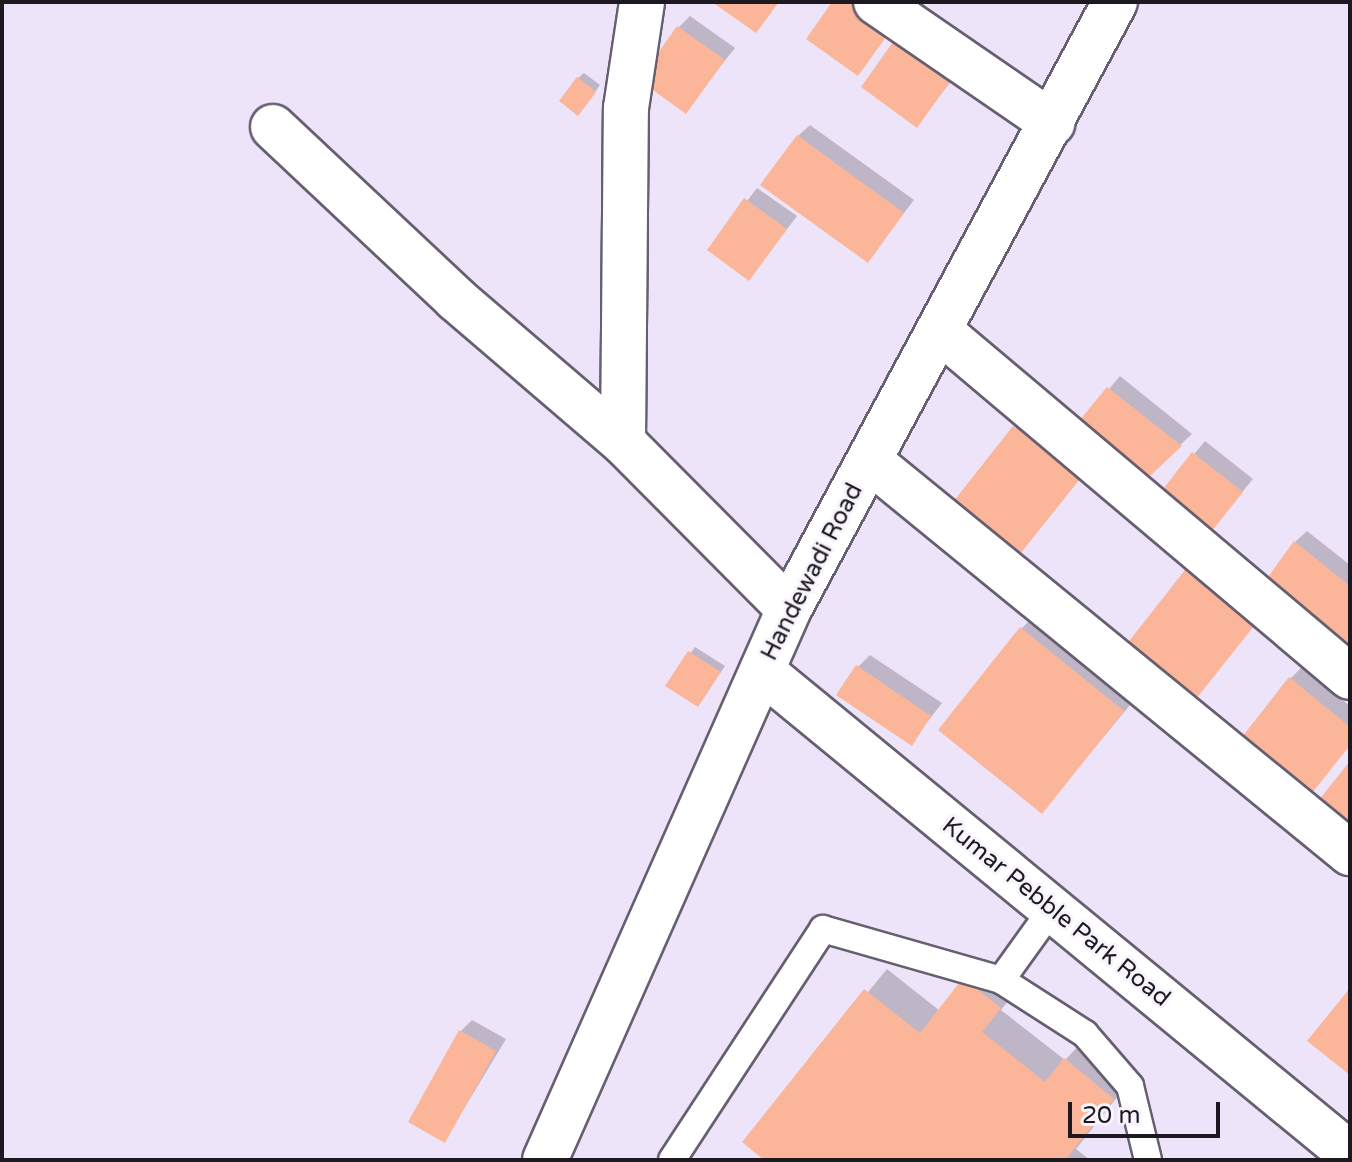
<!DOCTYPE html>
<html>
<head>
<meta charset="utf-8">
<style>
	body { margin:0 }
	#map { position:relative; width:1352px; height:1162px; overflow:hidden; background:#eee4f9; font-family:"Varela Round",sans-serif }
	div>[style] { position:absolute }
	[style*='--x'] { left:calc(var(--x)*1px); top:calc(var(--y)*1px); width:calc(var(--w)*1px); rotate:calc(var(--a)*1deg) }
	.shadow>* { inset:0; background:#0003 }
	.building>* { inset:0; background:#fbb599 }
	.roads { filter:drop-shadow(2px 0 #675f70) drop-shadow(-2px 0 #675f70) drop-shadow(0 2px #675f70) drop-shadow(0 -2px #675f70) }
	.lane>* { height:26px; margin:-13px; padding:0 13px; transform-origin:13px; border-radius:13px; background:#fff }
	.street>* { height:44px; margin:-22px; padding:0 22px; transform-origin:22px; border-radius:22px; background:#fff }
	.secondary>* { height:44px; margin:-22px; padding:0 22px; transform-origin:22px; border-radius:22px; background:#fff }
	span { translate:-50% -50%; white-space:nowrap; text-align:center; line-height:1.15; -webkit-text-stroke:6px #f8f4fd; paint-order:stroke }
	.street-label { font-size:24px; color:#1c1920 }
	.frame { position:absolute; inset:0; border:4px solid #1c1920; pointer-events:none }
	.scale { position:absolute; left:1068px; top:1102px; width:152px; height:36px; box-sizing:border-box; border:4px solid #1c1920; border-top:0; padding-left:10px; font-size:24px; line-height:28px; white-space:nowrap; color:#1c1920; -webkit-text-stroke:6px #f8f4fd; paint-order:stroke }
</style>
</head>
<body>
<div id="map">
	<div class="shadow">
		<div style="clip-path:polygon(835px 2px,880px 2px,901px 17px,858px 73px)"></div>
		<div style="clip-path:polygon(690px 16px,735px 48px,685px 111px,679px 27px)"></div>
		<div style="clip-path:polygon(907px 32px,959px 71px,917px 125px,895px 44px)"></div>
		<div style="clip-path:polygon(584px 73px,600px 85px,584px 108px,578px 78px)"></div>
		<div style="clip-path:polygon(810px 125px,914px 200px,868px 260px,798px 136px)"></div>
		<div style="clip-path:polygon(757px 188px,797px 216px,749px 279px,710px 250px)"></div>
		<div style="clip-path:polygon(1120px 376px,1192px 434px,1150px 473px,1082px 421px)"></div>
		<div style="clip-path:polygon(1026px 415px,1090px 466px,1020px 552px,956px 501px)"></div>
		<div style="clip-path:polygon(1205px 441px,1253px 479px,1203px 539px,1155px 501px)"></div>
		<div style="clip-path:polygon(1307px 531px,1350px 565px,1350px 644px,1295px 542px)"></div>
		<div style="clip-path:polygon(1038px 612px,1140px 693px,1042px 811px,1021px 629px)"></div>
		<div style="clip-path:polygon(695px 647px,725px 666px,698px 705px,668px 685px)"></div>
		<div style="clip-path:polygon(870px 655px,942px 703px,911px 743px,858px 667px)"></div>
		<div style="clip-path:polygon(1302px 667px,1350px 706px,1350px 745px,1301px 804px,1290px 679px)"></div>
		<div style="clip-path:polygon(986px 959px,1020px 986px,1001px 1010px,1065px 1060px,1086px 1038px,1134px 1076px,1076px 1149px,1090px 1160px,767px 1160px,745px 1142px,887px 969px,940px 1011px)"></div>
		<div style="clip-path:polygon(472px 1020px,506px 1039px,445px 1140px,460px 1032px)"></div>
	</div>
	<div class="building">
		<div style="clip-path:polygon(712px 2px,779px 2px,756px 33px)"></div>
		<div style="clip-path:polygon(832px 2px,853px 2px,891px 30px,858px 76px,806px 39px)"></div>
		<div style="clip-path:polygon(677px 26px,725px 60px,686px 114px,639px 80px)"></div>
		<div style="clip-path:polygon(893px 42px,949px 83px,917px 128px,861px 87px)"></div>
		<div style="clip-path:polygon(577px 77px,596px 92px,578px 116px,559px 101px)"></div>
		<div style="clip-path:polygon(797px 135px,904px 213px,868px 263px,760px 185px)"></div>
		<div style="clip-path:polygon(744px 198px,787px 229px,749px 281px,707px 250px)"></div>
		<div style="clip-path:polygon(1107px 387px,1182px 446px,1150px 476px,1079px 421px)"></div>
		<div style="clip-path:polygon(1013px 426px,1080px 479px,1020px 554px,953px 502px)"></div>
		<div style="clip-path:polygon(1192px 452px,1243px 492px,1203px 542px,1153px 502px)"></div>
		<div style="clip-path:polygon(1294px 541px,1350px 586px,1350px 647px,1268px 577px)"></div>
		<div style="clip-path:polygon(1188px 566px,1258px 621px,1192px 704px,1123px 649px)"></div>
		<div style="clip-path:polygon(1020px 627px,1124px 711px,1042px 814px,938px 730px)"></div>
		<div style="clip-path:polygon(688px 651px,721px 672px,698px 707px,665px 686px)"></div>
		<div style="clip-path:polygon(856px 665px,931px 716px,912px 746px,836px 695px)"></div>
		<div style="clip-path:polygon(1289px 677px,1350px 727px,1350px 745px,1301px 807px,1231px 751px)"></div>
		<div style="clip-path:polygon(1350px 761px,1350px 841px,1311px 810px)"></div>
		<div style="clip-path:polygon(963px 978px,1001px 1008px,982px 1032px,1045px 1082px,1064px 1058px,1114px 1099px,1065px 1160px,764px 1160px,742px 1142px,864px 989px,920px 1033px)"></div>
		<div style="clip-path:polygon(1350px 988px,1350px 1075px,1307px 1041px)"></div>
		<div style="clip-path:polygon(459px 1030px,496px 1051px,445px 1143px,408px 1122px)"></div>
	</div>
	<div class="roads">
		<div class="lane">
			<div style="--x:1001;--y:980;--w:87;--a:-54.3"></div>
			<div style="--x:672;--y:1160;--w:276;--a:-56.8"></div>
			<div style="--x:823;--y:929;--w:185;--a:16"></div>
			<div style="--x:1001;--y:980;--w:100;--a:32.7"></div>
			<div style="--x:1085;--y:1034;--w:69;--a:49.1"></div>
			<div style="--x:1130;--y:1086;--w:76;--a:76.3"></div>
		</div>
		<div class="street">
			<div style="--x:876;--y:2;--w:214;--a:34.5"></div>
			<div style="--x:273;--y:127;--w:251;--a:43.2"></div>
			<div style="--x:456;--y:299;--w:220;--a:40.6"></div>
			<div style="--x:623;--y:442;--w:235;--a:45.2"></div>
			<div style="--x:940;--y:331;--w:536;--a:40.16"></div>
			<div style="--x:623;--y:442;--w:334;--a:-89.5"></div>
			<div style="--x:626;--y:108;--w:107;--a:-81.4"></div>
			<div style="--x:870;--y:461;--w:620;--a:39.24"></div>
			<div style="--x:762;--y:671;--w:761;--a:39.4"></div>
		</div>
		<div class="secondary">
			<div style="--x:545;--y:1160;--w:603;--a:-66.11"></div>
			<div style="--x:789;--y:609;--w:689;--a:-61.76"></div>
		</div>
	</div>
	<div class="street-label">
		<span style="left:812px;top:572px;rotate:-63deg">Handewadi Road</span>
		<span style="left:1056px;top:912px;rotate:39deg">Kumar Pebble Park Road</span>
	</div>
	<div class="frame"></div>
	<div class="scale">20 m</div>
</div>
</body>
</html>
